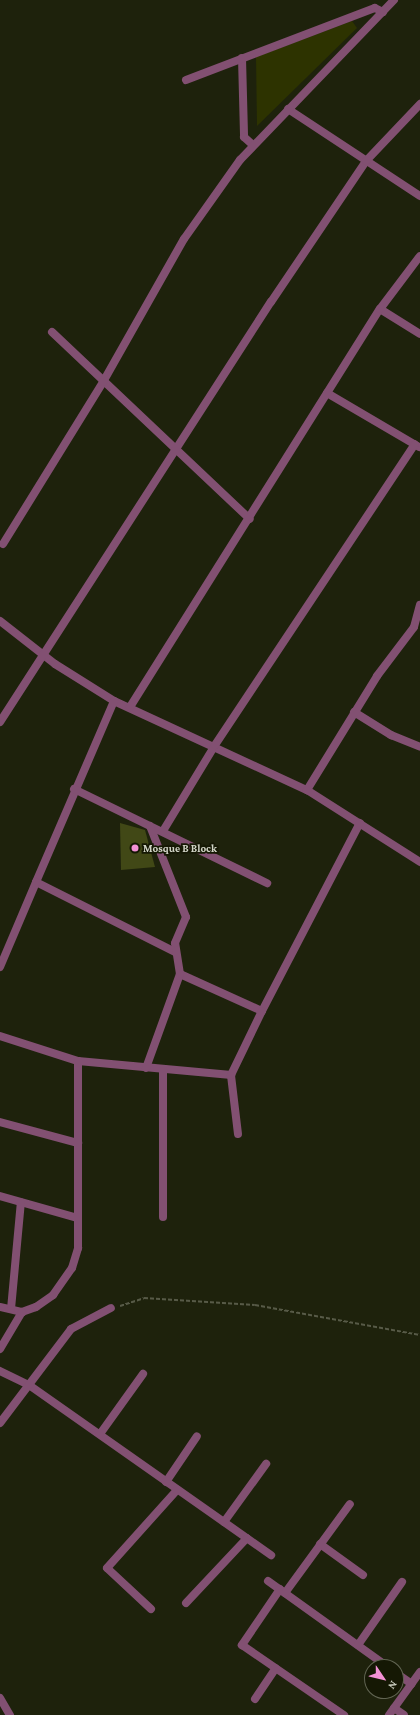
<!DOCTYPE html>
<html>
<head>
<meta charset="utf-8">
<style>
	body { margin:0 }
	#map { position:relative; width:420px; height:1715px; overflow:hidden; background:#1e220c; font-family:"Crimson Pro",serif }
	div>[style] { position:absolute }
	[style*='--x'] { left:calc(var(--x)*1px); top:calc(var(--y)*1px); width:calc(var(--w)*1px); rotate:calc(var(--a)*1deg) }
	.green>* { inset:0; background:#2d3300 }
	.building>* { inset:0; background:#414816 }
	.path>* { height:2px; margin-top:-1px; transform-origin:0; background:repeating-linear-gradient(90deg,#575a47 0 4px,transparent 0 6px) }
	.minor>* { height:8px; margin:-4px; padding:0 4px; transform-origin:4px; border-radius:4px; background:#825072 }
	.dots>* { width:11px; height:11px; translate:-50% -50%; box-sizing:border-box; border:2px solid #151804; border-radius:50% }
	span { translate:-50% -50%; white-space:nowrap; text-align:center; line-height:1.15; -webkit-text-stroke:3.5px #151804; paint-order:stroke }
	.poi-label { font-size:11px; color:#d2d5c7; font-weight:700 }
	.left { translate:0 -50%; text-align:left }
	.north { position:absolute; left:364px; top:1659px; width:40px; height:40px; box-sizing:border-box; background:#151804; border:1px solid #616452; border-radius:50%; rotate:125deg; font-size:11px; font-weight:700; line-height:16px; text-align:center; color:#d2d5c7 }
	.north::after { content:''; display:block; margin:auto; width:14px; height:18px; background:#f391d5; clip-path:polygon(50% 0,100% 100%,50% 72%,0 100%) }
</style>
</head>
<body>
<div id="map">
	<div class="green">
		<div style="clip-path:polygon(352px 21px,357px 28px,257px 126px,256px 57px)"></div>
	</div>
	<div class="building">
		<div style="clip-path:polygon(120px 823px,145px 830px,155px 867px,121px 870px)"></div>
	</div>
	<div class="path">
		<div style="--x:120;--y:1306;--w:25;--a:-18"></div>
		<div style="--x:144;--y:1298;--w:111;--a:3.6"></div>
		<div style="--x:255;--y:1305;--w:168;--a:10.3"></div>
	</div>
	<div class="minor">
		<div style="--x:242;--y:58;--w:79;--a:88.5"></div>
		<div style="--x:244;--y:137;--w:12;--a:42"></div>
		<div style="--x:186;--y:80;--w:202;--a:-20.9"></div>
		<div style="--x:375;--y:8;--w:9;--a:27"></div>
		<div style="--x:288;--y:109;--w:158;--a:33.4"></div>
		<div style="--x:380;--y:309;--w:47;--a:32"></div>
		<div style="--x:52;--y:332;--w:272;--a:43.4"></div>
		<div style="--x:327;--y:393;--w:107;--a:30.4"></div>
		<div style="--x:3;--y:544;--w:190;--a:-58.3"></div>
		<div style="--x:103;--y:382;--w:164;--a:-60.5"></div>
		<div style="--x:184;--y:239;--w:97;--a:-54.7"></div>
		<div style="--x:240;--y:160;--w:222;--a:-46.1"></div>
		<div style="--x:0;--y:621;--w:70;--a:38"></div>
		<div style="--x:55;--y:664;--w:70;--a:32.1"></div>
		<div style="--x:114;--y:701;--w:213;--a:24.8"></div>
		<div style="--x:307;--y:790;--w:134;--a:32.5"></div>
		<div style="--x:114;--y:701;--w:197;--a:113.3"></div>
		<div style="--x:36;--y:882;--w:156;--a:26.7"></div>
		<div style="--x:130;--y:707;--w:470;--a:-57.9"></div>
		<div style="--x:380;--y:309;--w:66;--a:-53"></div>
		<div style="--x:354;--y:712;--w:44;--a:31.9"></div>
		<div style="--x:391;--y:735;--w:31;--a:22"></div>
		<div style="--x:0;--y:722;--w:500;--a:-57.2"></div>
		<div style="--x:271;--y:302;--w:170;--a:-56"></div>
		<div style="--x:366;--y:161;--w:79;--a:-46.5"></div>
		<div style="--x:74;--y:789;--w:215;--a:26"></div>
		<div style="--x:307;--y:790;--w:134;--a:-58.4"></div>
		<div style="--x:377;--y:676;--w:61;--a:-52.9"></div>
		<div style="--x:414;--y:627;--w:23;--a:-75"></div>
		<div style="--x:163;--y:831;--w:100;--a:-58.8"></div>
		<div style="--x:215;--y:745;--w:361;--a:-56.4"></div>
		<div style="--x:0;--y:967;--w:92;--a:-67"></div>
		<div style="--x:180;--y:974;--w:90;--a:24.3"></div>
		<div style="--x:262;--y:1011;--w:212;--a:-62.5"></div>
		<div style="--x:0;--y:1036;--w:82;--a:17.8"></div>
		<div style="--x:78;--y:1061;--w:154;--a:5.2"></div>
		<div style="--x:146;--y:1068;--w:100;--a:-70.1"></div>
		<div style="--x:180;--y:974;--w:31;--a:-99"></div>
		<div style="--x:175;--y:943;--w:28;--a:-67"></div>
		<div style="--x:186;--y:917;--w:98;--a:-111.6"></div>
		<div style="--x:163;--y:1069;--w:148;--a:90"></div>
		<div style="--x:0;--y:1122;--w:81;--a:15.1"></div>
		<div style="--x:238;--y:1134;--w:59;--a:-96.8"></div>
		<div style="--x:231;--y:1075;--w:71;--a:-64.2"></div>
		<div style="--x:0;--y:1196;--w:81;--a:15.8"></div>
		<div style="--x:0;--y:1307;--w:23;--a:13"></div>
		<div style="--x:22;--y:1312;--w:15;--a:-20"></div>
		<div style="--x:36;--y:1307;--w:21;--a:-35"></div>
		<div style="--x:53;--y:1295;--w:33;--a:-55"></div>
		<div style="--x:72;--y:1268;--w:21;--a:-73"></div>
		<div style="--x:78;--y:1248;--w:187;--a:-90"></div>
		<div style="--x:11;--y:1309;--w:107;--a:-84.7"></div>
		<div style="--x:0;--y:1349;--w:43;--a:-59.3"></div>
		<div style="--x:0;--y:1371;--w:32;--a:26"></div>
		<div style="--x:29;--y:1385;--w:296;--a:35.1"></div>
		<div style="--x:0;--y:1423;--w:118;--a:-52.9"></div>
		<div style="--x:71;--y:1329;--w:45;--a:-27.7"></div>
		<div style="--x:100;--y:1434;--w:74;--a:-54.4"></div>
		<div style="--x:166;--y:1482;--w:55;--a:-56"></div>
		<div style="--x:224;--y:1522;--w:72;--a:-54.1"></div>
		<div style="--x:320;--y:1544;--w:53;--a:35.8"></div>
		<div style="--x:268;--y:1581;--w:148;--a:35.6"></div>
		<div style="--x:280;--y:1589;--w:68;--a:124.2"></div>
		<div style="--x:242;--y:1645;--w:124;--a:34.5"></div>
		<div style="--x:285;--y:1593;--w:110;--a:-53.9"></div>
		<div style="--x:186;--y:1603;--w:89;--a:-46.8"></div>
		<div style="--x:151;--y:1609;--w:60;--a:-137"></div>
		<div style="--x:107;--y:1568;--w:105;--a:-48.1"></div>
		<div style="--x:358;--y:1645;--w:77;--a:-55.1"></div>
		<div style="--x:396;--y:1673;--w:19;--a:35"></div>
		<div style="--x:0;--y:1698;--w:20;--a:60"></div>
		<div style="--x:255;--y:1699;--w:37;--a:-56"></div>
		<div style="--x:394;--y:1708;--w:12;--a:35"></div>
		<div style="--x:389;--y:1715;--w:53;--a:-54.2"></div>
	</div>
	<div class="dots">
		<div style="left:135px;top:848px;background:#f391d5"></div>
	</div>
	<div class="poi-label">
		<span class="left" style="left:143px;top:848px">Mosque B Block</span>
	</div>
	<div class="north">N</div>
</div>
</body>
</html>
